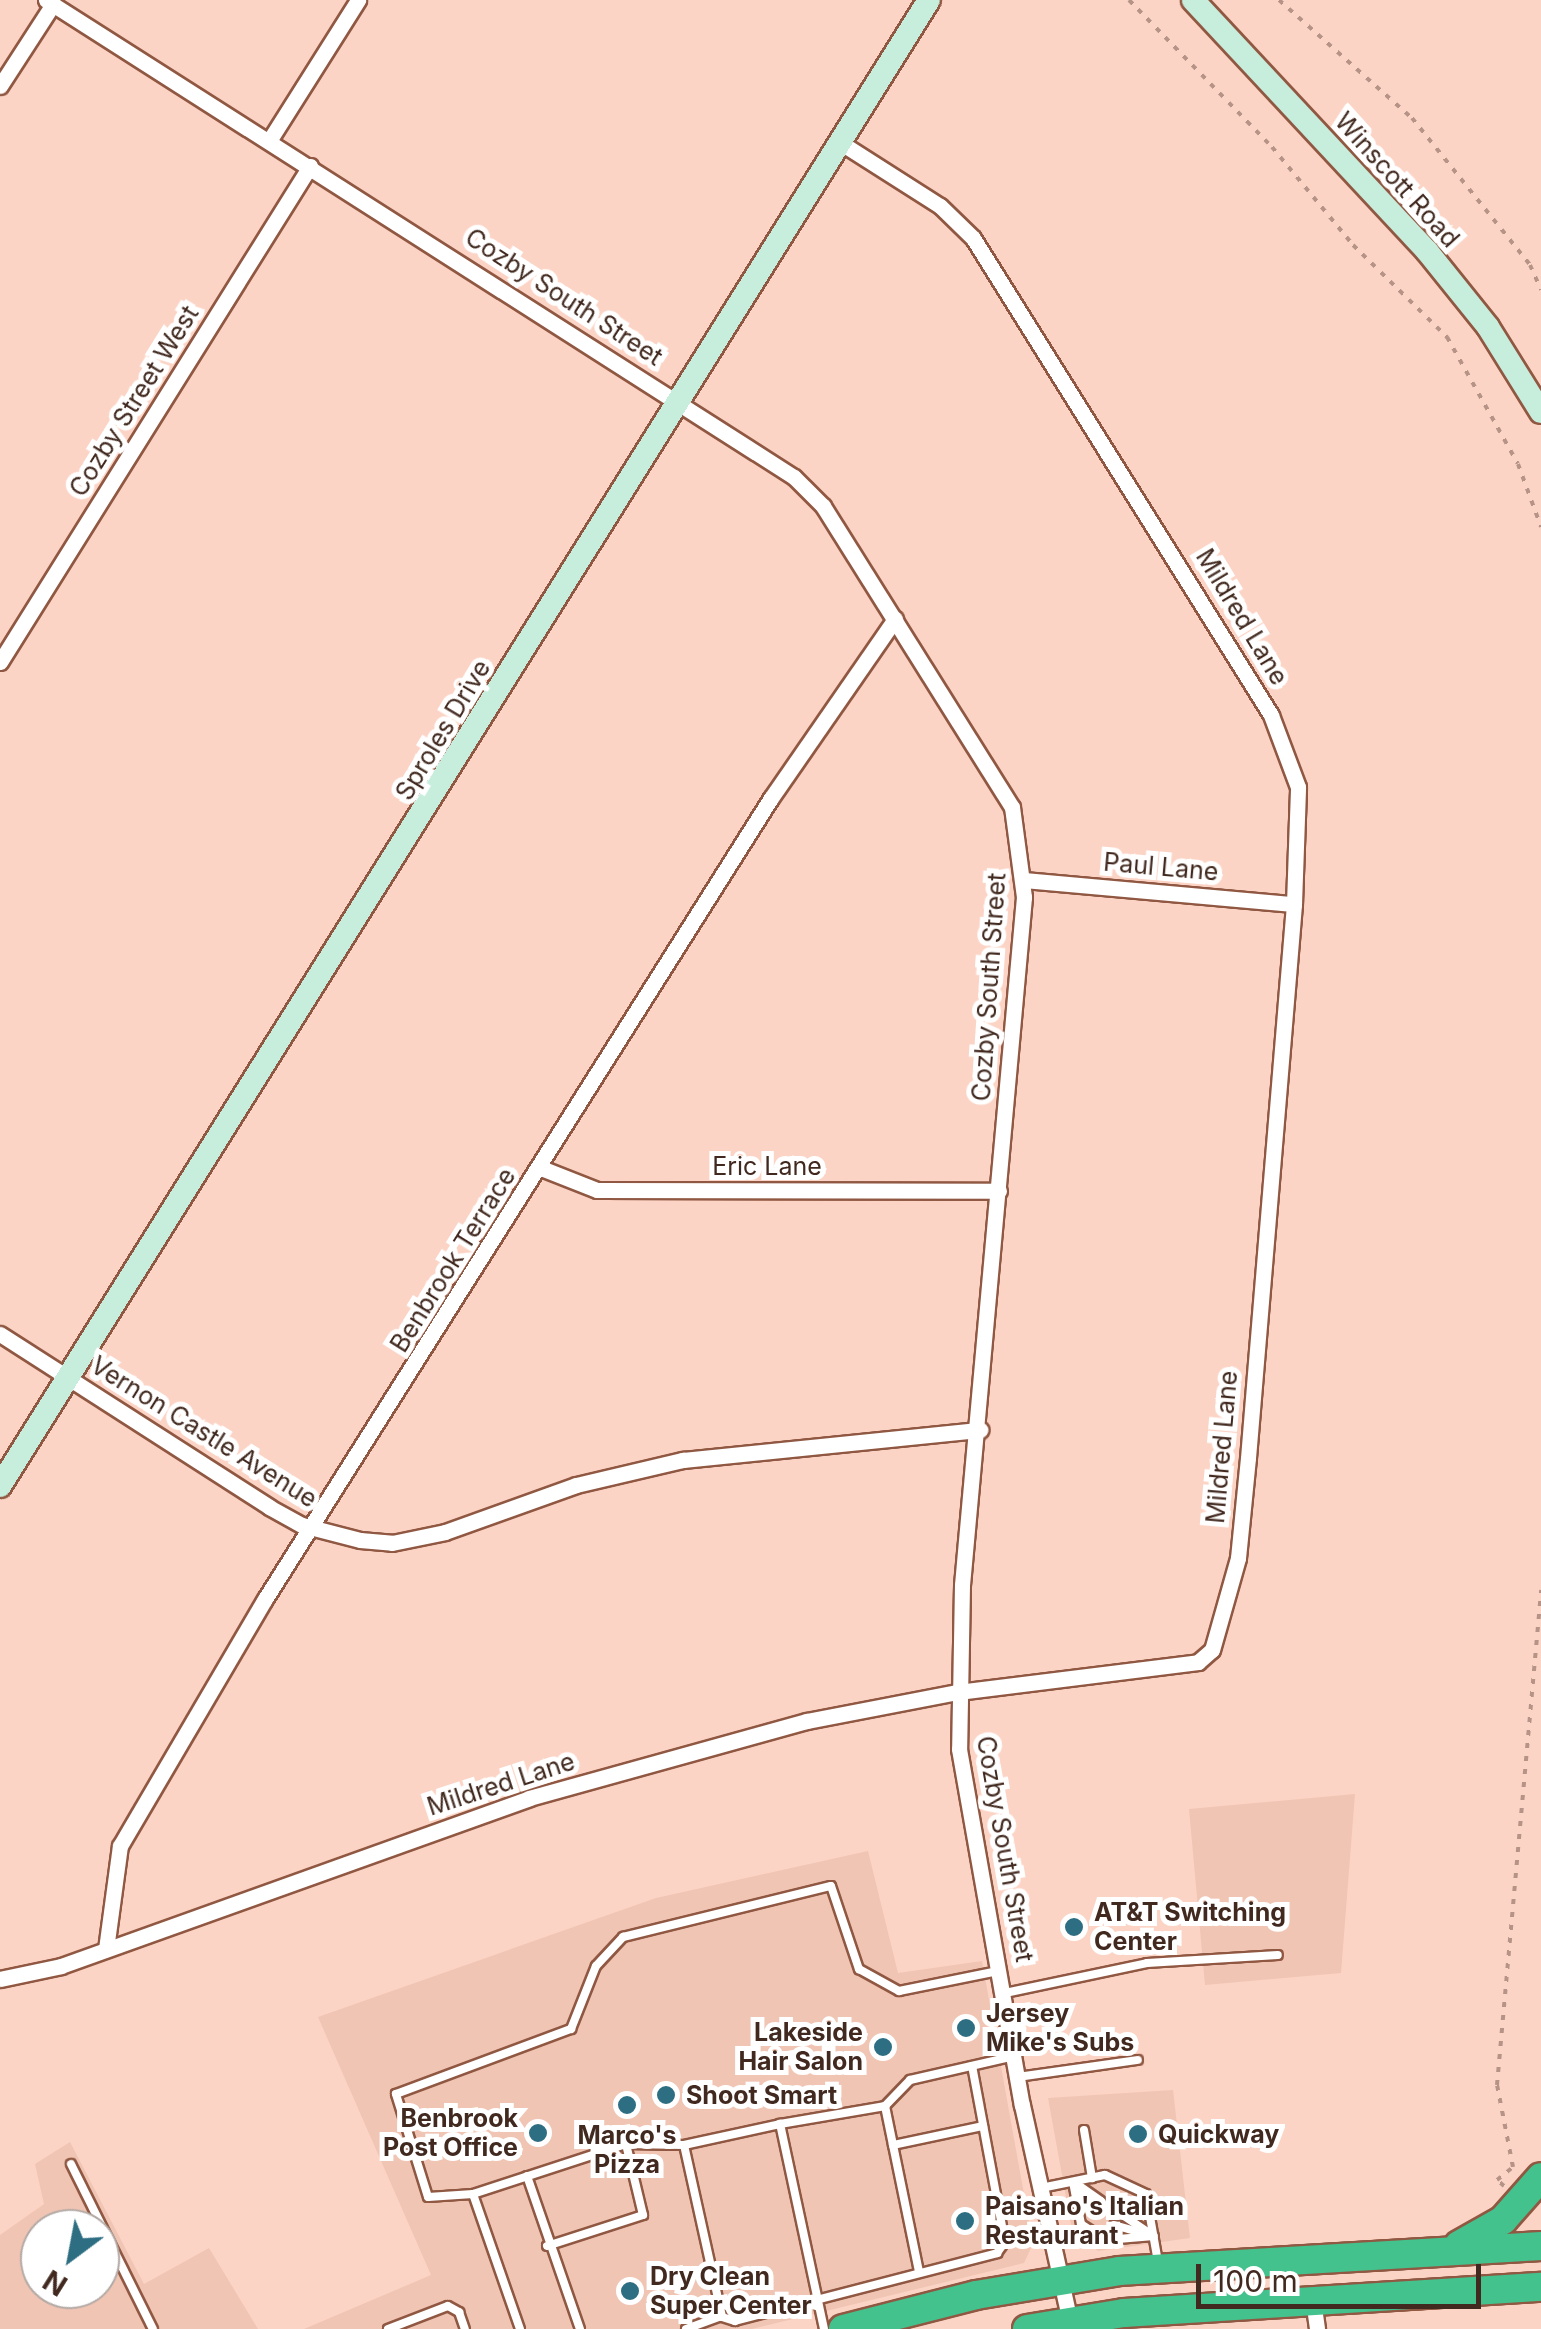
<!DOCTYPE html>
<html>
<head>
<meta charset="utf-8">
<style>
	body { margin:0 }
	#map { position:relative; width:1541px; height:2329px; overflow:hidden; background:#fcd4c5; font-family:Inter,sans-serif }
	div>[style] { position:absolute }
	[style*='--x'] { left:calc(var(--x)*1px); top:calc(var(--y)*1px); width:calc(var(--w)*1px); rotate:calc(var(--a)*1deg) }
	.built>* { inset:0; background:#f0c5b4 }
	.path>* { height:4px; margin-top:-2px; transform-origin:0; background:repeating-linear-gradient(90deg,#b59386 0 5px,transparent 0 13px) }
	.roads { filter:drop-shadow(2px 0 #905842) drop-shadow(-2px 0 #905842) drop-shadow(0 2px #905842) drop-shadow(0 -2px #905842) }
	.lane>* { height:8px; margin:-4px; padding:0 4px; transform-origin:4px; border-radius:4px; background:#fff }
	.street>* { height:15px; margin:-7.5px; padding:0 7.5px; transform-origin:7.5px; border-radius:7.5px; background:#fff }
	.secondary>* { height:22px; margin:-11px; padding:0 11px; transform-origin:11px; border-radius:11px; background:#c7eddd }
	.highway>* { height:28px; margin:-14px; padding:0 14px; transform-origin:14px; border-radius:14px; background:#44c28d }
	.dots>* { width:28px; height:28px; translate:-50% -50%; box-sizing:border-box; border:5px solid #fff; border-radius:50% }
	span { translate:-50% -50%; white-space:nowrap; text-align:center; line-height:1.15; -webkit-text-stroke:10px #fff; paint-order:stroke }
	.street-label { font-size:25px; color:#41291f }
	.poi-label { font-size:25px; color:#41291f; font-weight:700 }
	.left { translate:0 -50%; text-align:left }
	.right { translate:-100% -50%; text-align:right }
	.north { position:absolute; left:20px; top:2209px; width:100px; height:100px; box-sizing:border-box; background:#fff; border:2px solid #b3a9a5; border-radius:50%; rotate:212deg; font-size:28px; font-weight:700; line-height:40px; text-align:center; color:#41291f }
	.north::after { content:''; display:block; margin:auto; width:35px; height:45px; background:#2e6e82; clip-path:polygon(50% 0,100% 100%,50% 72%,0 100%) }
	.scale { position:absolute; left:1196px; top:2264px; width:285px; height:45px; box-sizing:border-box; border:5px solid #41291f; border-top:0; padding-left:12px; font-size:30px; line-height:35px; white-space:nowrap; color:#41291f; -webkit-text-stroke:8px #fff; paint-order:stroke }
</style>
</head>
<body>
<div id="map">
	<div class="built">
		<div style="clip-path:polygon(1355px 1794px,1341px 1973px,1205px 1985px,1189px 1809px)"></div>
		<div style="clip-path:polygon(868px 1851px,898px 1973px,982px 1961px,1033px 2244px,1024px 2263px,752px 2329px,304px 2329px,431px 2275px,318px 2017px,656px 1898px)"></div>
		<div style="clip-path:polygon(1173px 2090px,1190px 2238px,1098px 2251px,1072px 2230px,1048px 2098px)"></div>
		<div style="clip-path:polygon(evenodd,70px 2142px,144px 2284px,209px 2248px,258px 2329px,0 2329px,0 2235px,44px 2204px,35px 2164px,70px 2142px,40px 2229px,100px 2229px,100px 2289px,40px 2289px,40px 2229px)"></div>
	</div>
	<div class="path">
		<div style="--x:1129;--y:0;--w:205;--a:45.8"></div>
		<div style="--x:1272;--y:147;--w:127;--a:50.4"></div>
		<div style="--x:1353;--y:245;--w:132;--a:44.4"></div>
		<div style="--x:1447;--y:337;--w:145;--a:60.8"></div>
		<div style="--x:1518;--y:464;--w:67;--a:69.9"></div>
		<div style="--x:1279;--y:0;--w:178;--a:41.6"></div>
		<div style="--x:1412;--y:118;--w:189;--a:51.2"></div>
		<div style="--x:1530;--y:265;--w:27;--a:66"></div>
		<div style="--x:1504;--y:2186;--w:9;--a:-139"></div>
		<div style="--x:1497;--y:2180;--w:21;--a:-39"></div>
		<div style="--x:1513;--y:2167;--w:84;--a:-101"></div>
		<div style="--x:1497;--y:2085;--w:497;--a:-84.9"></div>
	</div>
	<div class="roads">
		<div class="lane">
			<div style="--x:1005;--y:1993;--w:145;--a:-11.9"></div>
			<div style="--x:1147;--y:1963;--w:131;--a:-3.5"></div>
			<div style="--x:1018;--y:2077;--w:121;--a:-8.1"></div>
			<div style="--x:885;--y:2106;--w:169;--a:78.4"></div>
			<div style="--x:1084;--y:2130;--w:49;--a:80.5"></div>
			<div style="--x:684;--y:2145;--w:176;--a:77.5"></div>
			<div style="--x:722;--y:2317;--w:14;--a:17"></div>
			<div style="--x:735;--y:2321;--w:271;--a:-14.5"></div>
			<div style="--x:997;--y:2253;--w:14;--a:-54"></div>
			<div style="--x:1005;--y:2242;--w:179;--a:-100.6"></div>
			<div style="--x:893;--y:2145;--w:92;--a:-11.9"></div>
			<div style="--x:71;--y:2164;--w:184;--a:63.6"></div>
			<div style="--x:527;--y:2176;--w:162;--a:70.9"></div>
			<div style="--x:1073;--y:2182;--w:43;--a:79.2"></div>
			<div style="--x:1081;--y:2224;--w:30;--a:33"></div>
			<div style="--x:1106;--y:2240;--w:48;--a:-4.8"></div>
			<div style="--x:1076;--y:2187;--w:30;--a:53"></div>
			<div style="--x:1081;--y:2187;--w:24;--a:35"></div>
			<div style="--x:1041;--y:2188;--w:65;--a:-11.5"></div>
			<div style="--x:1105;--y:2175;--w:45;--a:24.9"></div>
			<div style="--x:1146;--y:2194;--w:69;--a:80"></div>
			<div style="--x:473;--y:2194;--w:45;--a:176.2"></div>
			<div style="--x:428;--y:2197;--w:108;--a:-107.3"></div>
			<div style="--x:396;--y:2094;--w:187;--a:-20.4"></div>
			<div style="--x:571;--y:2029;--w:68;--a:-68.4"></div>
			<div style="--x:596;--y:1966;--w:40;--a:-47"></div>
			<div style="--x:623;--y:1937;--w:214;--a:-13.8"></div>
			<div style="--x:831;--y:1886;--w:88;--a:71.4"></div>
			<div style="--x:859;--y:1969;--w:46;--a:28.8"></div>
			<div style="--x:899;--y:1991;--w:101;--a:-11.4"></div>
			<div style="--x:1121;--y:2214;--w:30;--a:34"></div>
			<div style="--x:1114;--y:2225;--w:36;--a:16"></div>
			<div style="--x:547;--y:2246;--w:101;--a:-17.9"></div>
			<div style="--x:643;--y:2215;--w:73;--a:-103.5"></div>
			<div style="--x:388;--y:2329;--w:64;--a:-21"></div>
			<div style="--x:448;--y:2306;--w:13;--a:29"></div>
			<div style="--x:459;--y:2312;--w:18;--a:71"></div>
			<div style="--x:520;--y:2329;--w:143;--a:-109.2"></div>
			<div style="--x:473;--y:2194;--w:161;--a:-18.1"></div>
			<div style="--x:626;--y:2144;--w:58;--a:1"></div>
			<div style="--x:684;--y:2145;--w:98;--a:-12.3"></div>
			<div style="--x:686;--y:2329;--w:37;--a:-20"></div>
			<div style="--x:824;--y:2329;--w:210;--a:-102.1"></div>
			<div style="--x:780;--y:2124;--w:107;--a:-9.7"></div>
			<div style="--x:885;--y:2106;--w:36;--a:-46"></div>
			<div style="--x:910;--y:2080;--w:108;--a:-12.9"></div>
		</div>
		<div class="street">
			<div style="--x:46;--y:0;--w:887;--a:32.53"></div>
			<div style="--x:794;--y:477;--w:41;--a:45"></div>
			<div style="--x:823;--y:506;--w:355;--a:57.9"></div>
			<div style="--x:1012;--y:807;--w:91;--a:82.4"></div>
			<div style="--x:1024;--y:897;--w:691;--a:95.15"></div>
			<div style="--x:962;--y:1585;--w:164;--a:91"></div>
			<div style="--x:959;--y:1749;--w:362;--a:80"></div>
			<div style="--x:1022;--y:2105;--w:221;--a:77.5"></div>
			<div style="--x:0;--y:86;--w:98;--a:-57.1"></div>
			<div style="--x:269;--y:141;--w:167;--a:-57.7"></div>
			<div style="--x:0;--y:662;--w:585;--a:-57.99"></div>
			<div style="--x:1023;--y:880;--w:272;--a:5.1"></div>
			<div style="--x:541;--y:1168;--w:60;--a:21.4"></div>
			<div style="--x:597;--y:1190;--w:402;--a:0.1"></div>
			<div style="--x:0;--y:1334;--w:320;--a:32.7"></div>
			<div style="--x:269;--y:1507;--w:38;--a:29"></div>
			<div style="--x:302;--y:1525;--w:60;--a:14.5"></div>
			<div style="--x:360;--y:1540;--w:32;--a:5"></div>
			<div style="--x:392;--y:1543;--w:54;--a:-11.7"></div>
			<div style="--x:445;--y:1532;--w:139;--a:-19.7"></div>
			<div style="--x:576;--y:1485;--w:110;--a:-13.2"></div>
			<div style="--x:683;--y:1460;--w:299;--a:-5.8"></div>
			<div style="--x:106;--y:1949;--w:104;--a:-82.3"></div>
			<div style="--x:120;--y:1846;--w:286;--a:-59.6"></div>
			<div style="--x:265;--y:1599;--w:947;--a:-57.72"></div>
			<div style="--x:771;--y:798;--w:218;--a:-55.3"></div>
			<div style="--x:0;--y:1979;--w:62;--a:-12"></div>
			<div style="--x:61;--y:1966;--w:497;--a:-19.7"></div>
			<div style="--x:529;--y:1798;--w:288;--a:-15.5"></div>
			<div style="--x:807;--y:1721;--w:154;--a:-10.9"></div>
			<div style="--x:958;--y:1692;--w:242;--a:-7.1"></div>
			<div style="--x:1198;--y:1662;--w:18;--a:-41"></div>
			<div style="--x:1212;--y:1650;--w:96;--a:-74.2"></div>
			<div style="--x:1238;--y:1558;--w:100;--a:-84.3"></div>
			<div style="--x:1248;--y:1458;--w:556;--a:-85.25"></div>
			<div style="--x:1294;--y:904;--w:117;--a:-88"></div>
			<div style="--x:1298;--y:787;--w:77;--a:-110.6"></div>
			<div style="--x:1271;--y:715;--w:562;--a:-121.99"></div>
			<div style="--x:973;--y:238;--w:46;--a:-135.9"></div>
			<div style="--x:940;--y:206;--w:117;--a:-147.5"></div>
			<div style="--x:1313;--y:2300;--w:29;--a:82"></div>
		</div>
		<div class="secondary">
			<div style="--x:1193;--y:0;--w:343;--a:47"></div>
			<div style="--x:1427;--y:251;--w:97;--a:51.2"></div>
			<div style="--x:1488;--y:327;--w:100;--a:58.1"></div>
			<div style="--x:0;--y:1486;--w:1752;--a:-57.99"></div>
		</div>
		<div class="highway">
			<div style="--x:1459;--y:2245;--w:51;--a:-29.6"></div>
			<div style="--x:1503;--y:2220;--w:57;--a:-48.5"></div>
			<div style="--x:843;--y:2329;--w:137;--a:-14.3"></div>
			<div style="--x:976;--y:2295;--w:145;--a:-9.5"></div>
			<div style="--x:1119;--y:2271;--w:423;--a:-3.4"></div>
			<div style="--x:1027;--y:2329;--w:98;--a:-9.4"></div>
			<div style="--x:1124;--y:2313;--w:418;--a:-3.6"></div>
		</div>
	</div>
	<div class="dots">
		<div style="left:1074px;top:1927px;background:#2e6e82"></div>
		<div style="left:966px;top:2028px;background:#2e6e82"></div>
		<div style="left:883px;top:2047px;background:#2e6e82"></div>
		<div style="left:666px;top:2095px;background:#2e6e82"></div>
		<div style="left:627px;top:2105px;background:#2e6e82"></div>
		<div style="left:538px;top:2133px;background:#2e6e82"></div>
		<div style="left:1138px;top:2134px;background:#2e6e82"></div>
		<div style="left:965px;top:2221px;background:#2e6e82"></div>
		<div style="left:630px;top:2291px;background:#2e6e82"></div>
	</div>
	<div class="street-label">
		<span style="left:1397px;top:180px;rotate:48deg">Winscott Road</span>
		<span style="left:564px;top:297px;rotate:33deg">Cozby South Street</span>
		<span style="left:134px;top:401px;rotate:-58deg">Cozby Street West</span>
		<span style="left:1242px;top:617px;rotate:59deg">Mildred Lane</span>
		<span style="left:443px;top:730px;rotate:-59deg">Sproles Drive</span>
		<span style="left:1161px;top:867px;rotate:5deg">Paul Lane</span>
		<span style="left:989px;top:987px;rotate:-86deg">Cozby South Street</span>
		<span style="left:767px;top:1166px">Eric Lane</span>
		<span style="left:453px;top:1260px;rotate:-58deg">Benbrook Terrace</span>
		<span style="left:204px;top:1432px;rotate:32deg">Vernon Castle Avenue</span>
		<span style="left:1222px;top:1447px;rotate:-85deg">Mildred Lane</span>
		<span style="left:501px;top:1784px;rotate:-18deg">Mildred Lane</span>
		<span style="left:1005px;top:1849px;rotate:80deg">Cozby South Street</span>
	</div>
	<div class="poi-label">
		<span class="left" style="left:1094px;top:1927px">AT&amp;T Switching<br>Center</span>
		<span class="left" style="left:986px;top:2028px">Jersey<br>Mike's Subs</span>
		<span class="right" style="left:863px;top:2047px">Lakeside<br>Hair Salon</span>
		<span class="left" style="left:686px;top:2095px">Shoot Smart</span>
		<span class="right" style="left:518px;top:2133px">Benbrook<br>Post Office</span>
		<span class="left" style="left:1158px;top:2134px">Quickway</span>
		<span style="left:627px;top:2150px">Marco's<br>Pizza</span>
		<span class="left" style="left:985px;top:2221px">Paisano's Italian<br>Restaurant</span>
		<span class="left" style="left:650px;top:2291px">Dry Clean<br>Super Center</span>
	</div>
	<div class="north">N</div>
	<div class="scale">100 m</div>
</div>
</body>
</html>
